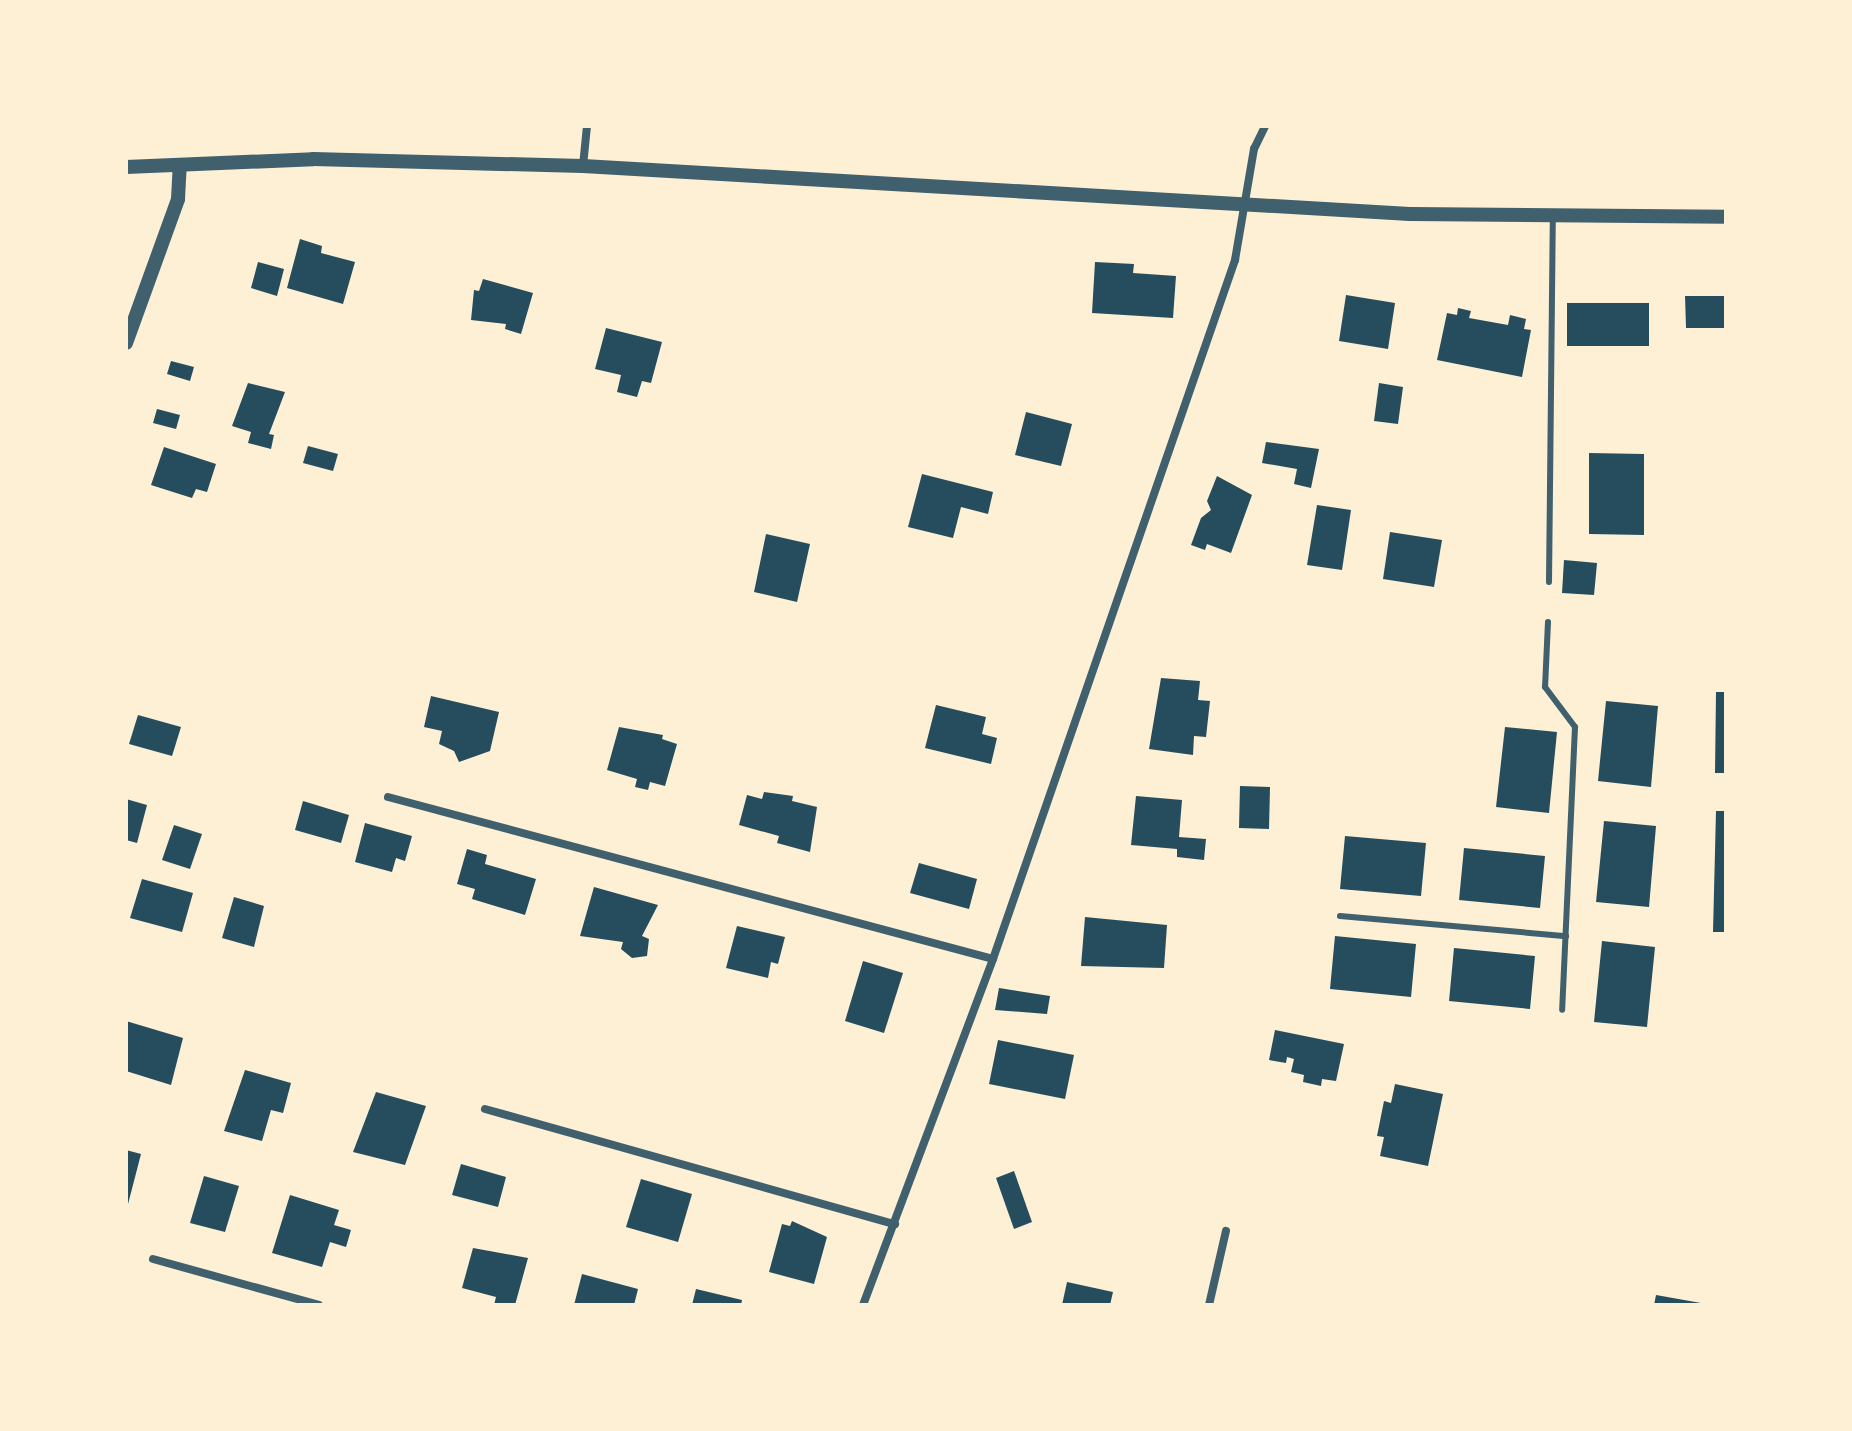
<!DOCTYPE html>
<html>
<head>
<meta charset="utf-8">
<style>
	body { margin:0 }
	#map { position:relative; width:1852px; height:1431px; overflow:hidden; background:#fdf0d5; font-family:"Asap Condensed",sans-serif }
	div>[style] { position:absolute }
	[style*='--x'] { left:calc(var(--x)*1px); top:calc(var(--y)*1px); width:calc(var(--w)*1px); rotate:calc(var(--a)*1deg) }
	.building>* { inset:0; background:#264d5e }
	.service>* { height:6px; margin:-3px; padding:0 3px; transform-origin:3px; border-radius:3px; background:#3f606c }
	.minor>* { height:8px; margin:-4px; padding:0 4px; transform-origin:4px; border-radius:4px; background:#3f606c }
	.tertiary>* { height:14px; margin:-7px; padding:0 7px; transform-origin:7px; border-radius:7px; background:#3f606c }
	span { translate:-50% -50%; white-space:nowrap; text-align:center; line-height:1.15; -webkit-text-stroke:6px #fdf0d5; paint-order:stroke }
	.frame { position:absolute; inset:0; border:128px solid #fdf0d5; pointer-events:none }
</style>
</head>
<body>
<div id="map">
	<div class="building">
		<div style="clip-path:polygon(300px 239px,322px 246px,321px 253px,355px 262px,343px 304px,287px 288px)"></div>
		<div style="clip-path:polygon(258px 262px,284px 269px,277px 296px,251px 288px)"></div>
		<div style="clip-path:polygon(1095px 262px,1134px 264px,1133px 273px,1176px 276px,1173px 318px,1092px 313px)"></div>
		<div style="clip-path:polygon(483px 279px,533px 293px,521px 334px,505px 329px,506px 324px,471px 320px,474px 290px,479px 291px)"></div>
		<div style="clip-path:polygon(1346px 295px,1395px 303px,1388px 349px,1339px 341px)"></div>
		<div style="clip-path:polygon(1685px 296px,1726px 296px,1726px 328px,1686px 328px)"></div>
		<div style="clip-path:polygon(1567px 303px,1649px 303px,1649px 346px,1567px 346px)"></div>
		<div style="clip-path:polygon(1458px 308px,1471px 311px,1469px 318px,1508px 325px,1510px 315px,1526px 319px,1524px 329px,1531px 330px,1522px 377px,1437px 360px,1447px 313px,1457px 315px)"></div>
		<div style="clip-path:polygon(606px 328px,662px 342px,651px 383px,642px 381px,637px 397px,617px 392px,621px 375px,595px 369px)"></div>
		<div style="clip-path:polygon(171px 361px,194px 367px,190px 381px,167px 374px)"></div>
		<div style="clip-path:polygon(248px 383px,285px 392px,269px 434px,274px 435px,271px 449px,248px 443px,251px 432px,232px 426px)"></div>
		<div style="clip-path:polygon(1379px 383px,1403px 387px,1398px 424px,1374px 421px)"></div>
		<div style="clip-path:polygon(157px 409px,180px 415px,176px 429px,153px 423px)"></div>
		<div style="clip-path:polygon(1026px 412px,1072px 424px,1061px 466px,1015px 455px)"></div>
		<div style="clip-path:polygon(1266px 442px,1319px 449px,1311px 488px,1294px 484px,1297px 469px,1262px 463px)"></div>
		<div style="clip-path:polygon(308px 446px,338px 454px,333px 471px,303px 463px)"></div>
		<div style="clip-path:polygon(164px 447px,216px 464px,207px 492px,196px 489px,192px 498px,151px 485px)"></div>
		<div style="clip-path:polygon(1589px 453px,1644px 454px,1644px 535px,1589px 534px)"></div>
		<div style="clip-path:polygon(922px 474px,993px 492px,988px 514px,961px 507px,953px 538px,908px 527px)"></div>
		<div style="clip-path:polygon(1217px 476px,1252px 495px,1231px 553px,1207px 544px,1205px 550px,1191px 545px,1201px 518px,1211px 510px,1207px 501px)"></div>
		<div style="clip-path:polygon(1317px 505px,1351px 510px,1342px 570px,1307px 565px)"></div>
		<div style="clip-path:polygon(1390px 532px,1442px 540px,1434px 587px,1383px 579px)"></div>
		<div style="clip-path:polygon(766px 534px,810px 544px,797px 602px,754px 592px)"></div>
		<div style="clip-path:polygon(1564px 560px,1597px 563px,1594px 595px,1562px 593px)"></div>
		<div style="clip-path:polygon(1161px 678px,1200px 681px,1198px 700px,1210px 701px,1206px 737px,1194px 736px,1193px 755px,1149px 749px)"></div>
		<div style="clip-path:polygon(1716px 692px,1726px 692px,1726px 773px,1715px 773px)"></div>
		<div style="clip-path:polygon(431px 696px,499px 712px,490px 751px,459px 762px,454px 751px,439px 744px,442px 731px,424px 727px)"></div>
		<div style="clip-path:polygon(1606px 701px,1658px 706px,1651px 787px,1598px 781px)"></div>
		<div style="clip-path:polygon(936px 705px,986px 717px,982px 734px,997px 738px,991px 764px,925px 748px)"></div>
		<div style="clip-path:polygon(138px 715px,181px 727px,172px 756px,129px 744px)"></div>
		<div style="clip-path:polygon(619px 727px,663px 735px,662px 739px,677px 744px,665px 786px,650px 782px,648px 790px,635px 787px,637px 779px,607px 770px)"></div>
		<div style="clip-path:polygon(1505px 727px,1557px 732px,1549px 813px,1496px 807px)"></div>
		<div style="clip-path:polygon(1240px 786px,1270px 787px,1269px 829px,1239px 828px)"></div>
		<div style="clip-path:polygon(764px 792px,793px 796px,792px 801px,817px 807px,810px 852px,777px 843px,779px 836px,739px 825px,747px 795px,762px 799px)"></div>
		<div style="clip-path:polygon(1136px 796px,1182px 800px,1179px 837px,1206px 839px,1204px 860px,1177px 857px,1177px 849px,1131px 845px)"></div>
		<div style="clip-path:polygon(126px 799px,147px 805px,137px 843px,126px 840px)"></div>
		<div style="clip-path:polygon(303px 801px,349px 815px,341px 843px,295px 830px)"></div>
		<div style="clip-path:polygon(1716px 811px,1726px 811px,1726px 932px,1713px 932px)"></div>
		<div style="clip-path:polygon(1604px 821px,1656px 826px,1649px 907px,1596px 902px)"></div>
		<div style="clip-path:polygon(365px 823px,412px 836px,405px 861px,396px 858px,392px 872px,355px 862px)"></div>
		<div style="clip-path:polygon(174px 825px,202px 834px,190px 869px,162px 860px)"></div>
		<div style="clip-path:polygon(1345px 836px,1426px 843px,1421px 896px,1340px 889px)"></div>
		<div style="clip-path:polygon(1464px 848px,1545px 856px,1540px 908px,1459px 900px)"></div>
		<div style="clip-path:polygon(467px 849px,487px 855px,485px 864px,536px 879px,525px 915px,472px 899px,475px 889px,457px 884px)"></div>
		<div style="clip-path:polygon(919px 863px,977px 879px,969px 909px,910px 893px)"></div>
		<div style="clip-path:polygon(142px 879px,193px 893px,182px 932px,130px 918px)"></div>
		<div style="clip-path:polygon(594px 887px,658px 905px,642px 936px,649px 939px,647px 956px,632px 958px,621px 949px,623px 942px,580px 936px)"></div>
		<div style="clip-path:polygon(234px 897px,264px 906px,254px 947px,222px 938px)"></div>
		<div style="clip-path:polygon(1085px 917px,1167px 925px,1164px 968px,1081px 966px)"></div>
		<div style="clip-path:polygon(737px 926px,785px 937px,778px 964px,771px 962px,768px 978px,726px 968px)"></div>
		<div style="clip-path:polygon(1335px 936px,1416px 944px,1411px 997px,1330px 989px)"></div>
		<div style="clip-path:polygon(1602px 941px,1655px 947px,1647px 1027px,1594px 1022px)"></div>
		<div style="clip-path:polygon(1454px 948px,1535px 956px,1530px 1009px,1449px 1001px)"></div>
		<div style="clip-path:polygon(863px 961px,903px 973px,884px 1033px,845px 1021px)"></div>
		<div style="clip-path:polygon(999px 988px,1050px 996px,1047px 1014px,995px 1010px)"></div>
		<div style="clip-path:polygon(126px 1021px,183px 1038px,171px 1085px,126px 1071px)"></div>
		<div style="clip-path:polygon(1275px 1030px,1344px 1044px,1336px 1081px,1322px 1079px,1321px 1086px,1303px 1082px,1304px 1075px,1291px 1072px,1294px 1059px,1287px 1057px,1286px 1063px,1269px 1060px)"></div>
		<div style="clip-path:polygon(998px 1040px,1074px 1055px,1065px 1099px,989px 1084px)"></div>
		<div style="clip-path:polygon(245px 1070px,291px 1083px,283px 1113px,271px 1110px,262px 1141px,224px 1131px)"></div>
		<div style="clip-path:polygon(1395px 1084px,1443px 1094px,1428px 1166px,1380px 1156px,1384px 1137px,1377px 1136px,1384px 1101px,1391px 1103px)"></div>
		<div style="clip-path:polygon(376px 1092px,426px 1106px,405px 1165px,353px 1152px)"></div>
		<div style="clip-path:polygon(126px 1150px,141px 1154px,127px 1208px,126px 1208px)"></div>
		<div style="clip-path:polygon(461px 1164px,506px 1177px,498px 1207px,452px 1195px)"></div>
		<div style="clip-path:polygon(1014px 1171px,1032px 1222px,1014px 1229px,996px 1178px)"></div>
		<div style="clip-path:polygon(204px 1176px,239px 1186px,225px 1232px,190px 1223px)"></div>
		<div style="clip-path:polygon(641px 1179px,692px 1194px,678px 1242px,626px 1227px)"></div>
		<div style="clip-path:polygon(290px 1195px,339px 1210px,334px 1225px,351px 1230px,346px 1247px,330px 1242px,322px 1267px,272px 1253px)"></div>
		<div style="clip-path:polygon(792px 1221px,827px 1237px,814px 1284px,769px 1272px,782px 1224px,790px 1226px)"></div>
		<div style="clip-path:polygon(473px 1248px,528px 1258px,515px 1305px,494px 1305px,496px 1297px,462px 1288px)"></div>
		<div style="clip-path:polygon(582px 1274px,638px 1289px,634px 1305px,574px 1305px)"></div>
		<div style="clip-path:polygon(1067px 1282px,1113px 1292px,1110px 1305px,1062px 1305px)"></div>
		<div style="clip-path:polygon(696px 1289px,742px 1300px,741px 1305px,692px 1305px)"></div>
		<div style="clip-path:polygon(1656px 1295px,1701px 1303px,1701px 1305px,1654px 1305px)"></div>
	</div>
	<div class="service">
		<div style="--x:1549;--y:582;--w:364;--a:-89.4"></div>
		<div style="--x:1548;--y:622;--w:65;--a:92.6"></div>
		<div style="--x:1545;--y:687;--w:50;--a:53.1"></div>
		<div style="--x:1575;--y:727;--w:283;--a:92.6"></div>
		<div style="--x:1340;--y:916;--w:227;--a:5.1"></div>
	</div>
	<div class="minor">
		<div style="--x:583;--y:166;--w:40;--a:-84.3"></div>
		<div style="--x:388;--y:797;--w:626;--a:14.99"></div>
		<div style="--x:485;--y:1109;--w:426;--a:15.7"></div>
		<div style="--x:153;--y:1259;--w:172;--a:15.5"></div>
		<div style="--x:863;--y:1305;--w:370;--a:-69.4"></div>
		<div style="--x:993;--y:959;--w:740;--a:-70.9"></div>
		<div style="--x:1235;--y:260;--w:113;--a:-80.3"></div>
		<div style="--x:1254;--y:149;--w:25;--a:-64"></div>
		<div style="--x:1209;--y:1305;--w:76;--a:-77.1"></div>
	</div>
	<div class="tertiary">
		<div style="--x:126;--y:167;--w:187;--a:-2.4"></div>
		<div style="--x:313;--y:159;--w:270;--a:1.5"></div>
		<div style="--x:583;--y:166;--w:828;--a:3.32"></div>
		<div style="--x:1410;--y:214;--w:316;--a:0.5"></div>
		<div style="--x:126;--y:343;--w:153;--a:-70.1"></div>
		<div style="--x:178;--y:199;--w:34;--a:-87"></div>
	</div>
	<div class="frame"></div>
</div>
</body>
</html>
